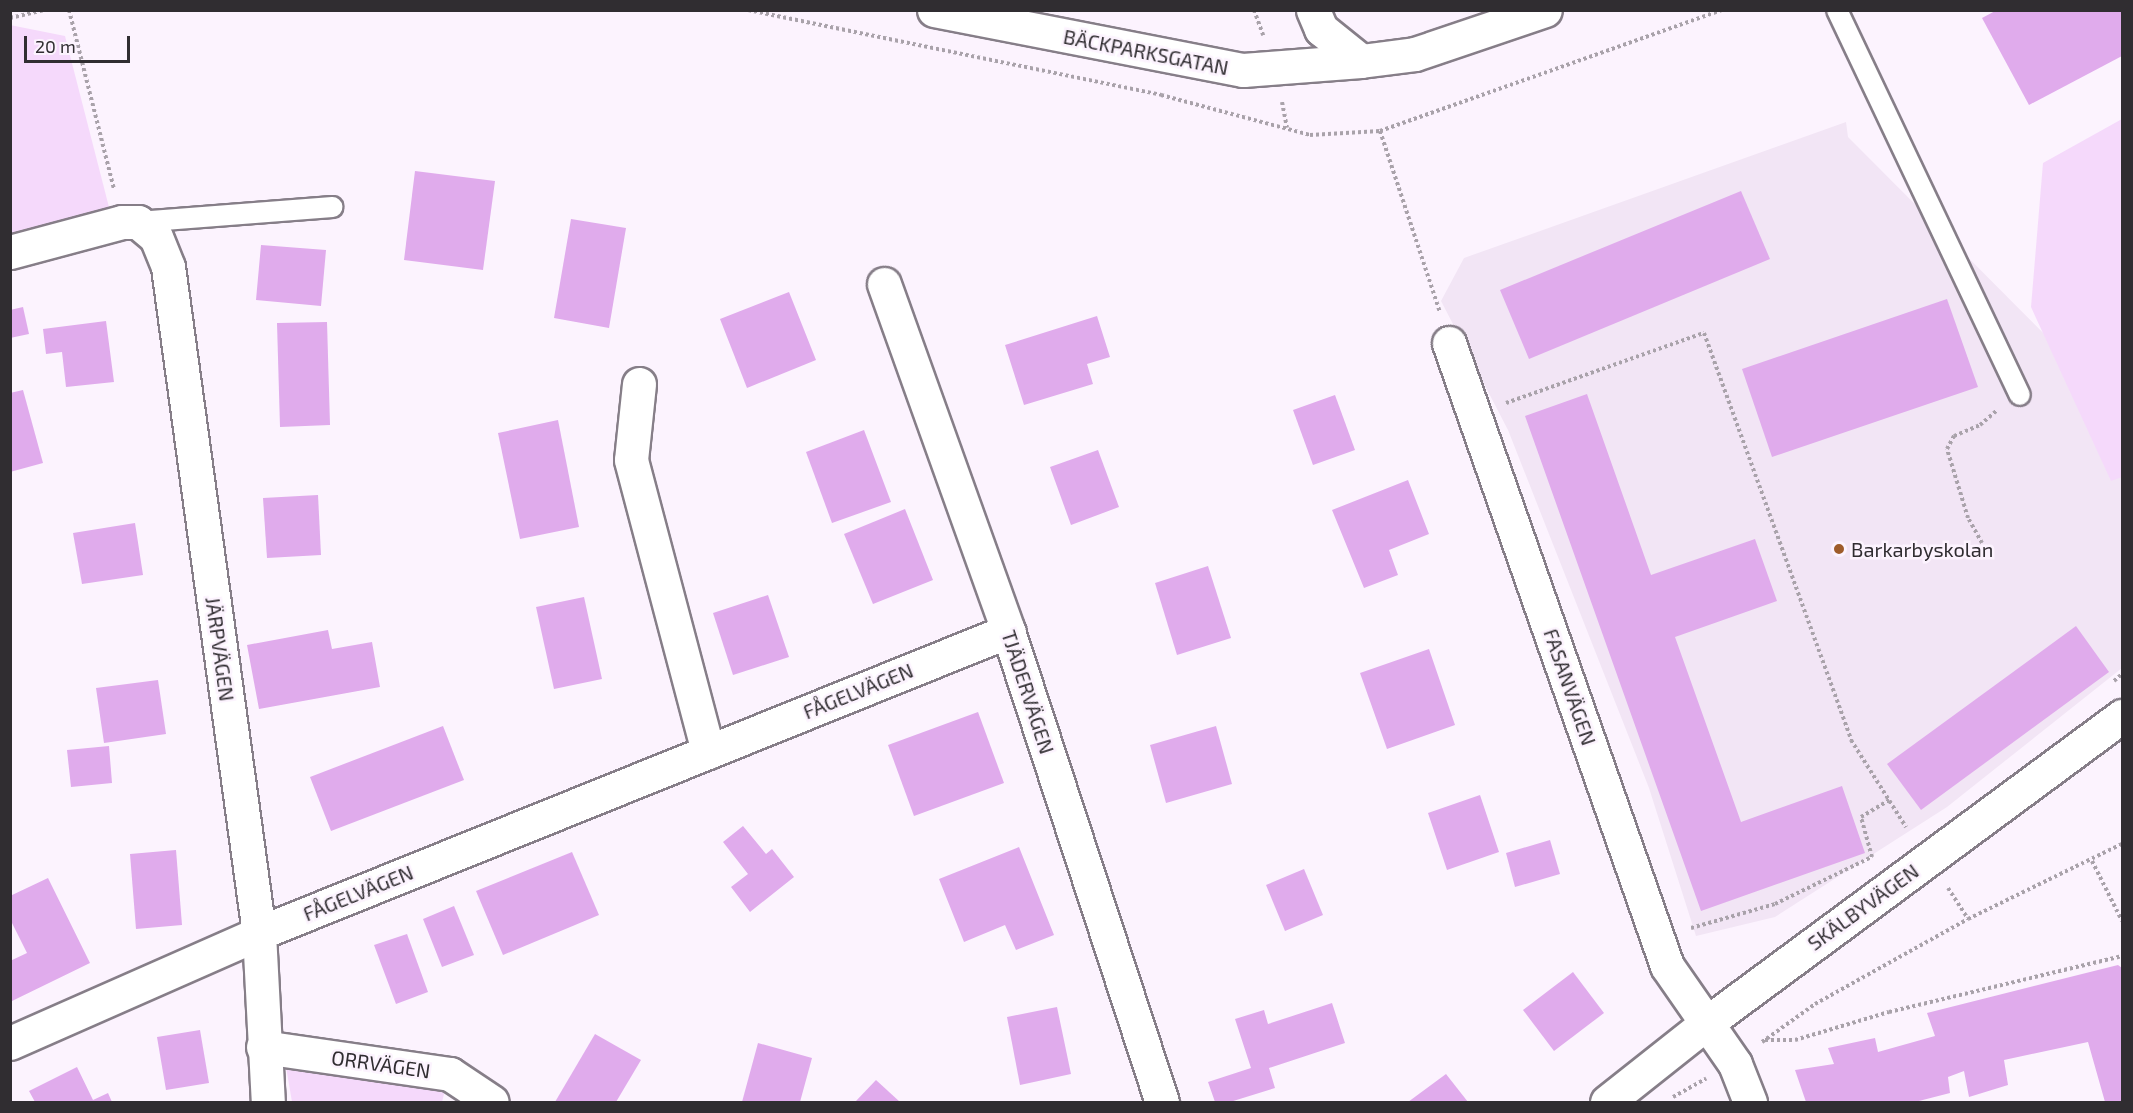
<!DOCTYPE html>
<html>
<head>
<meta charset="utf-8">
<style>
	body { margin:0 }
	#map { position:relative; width:2133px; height:1113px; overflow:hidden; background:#fcf3fe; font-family:"Exo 2",sans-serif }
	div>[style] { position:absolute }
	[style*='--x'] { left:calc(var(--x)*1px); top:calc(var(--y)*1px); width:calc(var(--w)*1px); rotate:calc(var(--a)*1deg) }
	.built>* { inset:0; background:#f2e5f5 }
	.green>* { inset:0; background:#f5d9fb }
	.building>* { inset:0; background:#e0abec }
	.path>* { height:4px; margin-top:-2px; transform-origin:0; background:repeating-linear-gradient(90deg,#a9a2aa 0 3px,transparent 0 6px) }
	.roads { filter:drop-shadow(2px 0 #867e88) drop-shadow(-2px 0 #867e88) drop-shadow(0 2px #867e88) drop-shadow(0 -2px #867e88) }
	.service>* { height:20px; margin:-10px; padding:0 10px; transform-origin:10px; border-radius:10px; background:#fff }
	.minor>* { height:33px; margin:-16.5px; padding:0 16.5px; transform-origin:16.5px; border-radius:16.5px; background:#fff }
	.tertiary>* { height:33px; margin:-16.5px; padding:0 16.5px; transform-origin:16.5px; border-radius:16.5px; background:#fff }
	.dots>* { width:16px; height:16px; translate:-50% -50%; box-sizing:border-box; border:3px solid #fcf3fe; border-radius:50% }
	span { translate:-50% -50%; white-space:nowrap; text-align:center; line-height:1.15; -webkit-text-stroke:5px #fcf3fe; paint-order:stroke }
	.street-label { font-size:20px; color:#302d31 }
	.poi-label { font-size:20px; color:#302d31 }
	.left { translate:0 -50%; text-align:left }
	.frame { position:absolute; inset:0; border:12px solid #302d31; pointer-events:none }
	.scale { position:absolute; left:24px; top:36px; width:106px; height:27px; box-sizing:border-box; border:3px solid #302d31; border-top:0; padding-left:8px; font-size:18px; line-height:21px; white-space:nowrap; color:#302d31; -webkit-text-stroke:4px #fcf3fe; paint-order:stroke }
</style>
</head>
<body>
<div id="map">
	<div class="built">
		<div style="clip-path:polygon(1846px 122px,1848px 137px,2122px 412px,2122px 668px,1947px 807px,1775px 917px,1696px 936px,1649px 788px,1508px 430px,1441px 301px,1464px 258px)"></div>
	</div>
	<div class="green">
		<div style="clip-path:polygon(10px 25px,65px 36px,111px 215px,11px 238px)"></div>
		<div style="clip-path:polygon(2122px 119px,2122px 477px,2111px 481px,2031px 307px,2043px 163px)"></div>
		<div style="clip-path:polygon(285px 1061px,445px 1090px,442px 1102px,292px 1102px)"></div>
	</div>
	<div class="building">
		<div style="clip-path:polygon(1997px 10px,2122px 10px,2122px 56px,2029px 105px,1982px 18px)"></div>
		<div style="clip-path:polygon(415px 171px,495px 181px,483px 270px,404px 260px)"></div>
		<div style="clip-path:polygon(1741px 191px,1770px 259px,1529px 359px,1500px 290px)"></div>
		<div style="clip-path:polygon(571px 219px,626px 228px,609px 328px,554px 318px)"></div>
		<div style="clip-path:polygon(261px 245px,326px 250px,321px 306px,256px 300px)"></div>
		<div style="clip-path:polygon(789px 292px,816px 360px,747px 388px,720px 319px)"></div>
		<div style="clip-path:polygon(1947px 299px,1978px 387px,1772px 457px,1742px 369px)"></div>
		<div style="clip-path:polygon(23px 307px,29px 334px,10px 338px,10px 310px)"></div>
		<div style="clip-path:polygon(1097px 316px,1110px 357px,1087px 364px,1093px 384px,1024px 405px,1005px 345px)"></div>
		<div style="clip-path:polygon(106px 321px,114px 382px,66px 387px,62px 352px,46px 354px,43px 329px)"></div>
		<div style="clip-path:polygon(327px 322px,330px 425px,280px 427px,277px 323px)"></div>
		<div style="clip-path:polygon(23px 390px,43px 463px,10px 472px,10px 393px)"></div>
		<div style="clip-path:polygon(1587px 394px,1651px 575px,1755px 539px,1777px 601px,1675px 637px,1741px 822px,1842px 786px,1865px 853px,1701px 911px,1525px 416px)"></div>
		<div style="clip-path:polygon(1335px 395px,1355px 450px,1313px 465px,1293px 410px)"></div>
		<div style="clip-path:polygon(558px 420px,579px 527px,520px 539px,498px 433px)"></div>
		<div style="clip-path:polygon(864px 430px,891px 502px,832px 523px,806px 452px)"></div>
		<div style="clip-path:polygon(1098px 450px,1119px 507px,1071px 525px,1050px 467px)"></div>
		<div style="clip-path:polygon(1408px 480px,1429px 534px,1389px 550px,1398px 575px,1364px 588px,1332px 510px)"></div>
		<div style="clip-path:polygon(318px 495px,321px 555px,267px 558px,263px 498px)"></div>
		<div style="clip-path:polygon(905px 509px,933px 580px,873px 604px,844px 534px)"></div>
		<div style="clip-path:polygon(135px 523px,143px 575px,82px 584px,73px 533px)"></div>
		<div style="clip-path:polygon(1208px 566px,1231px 638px,1177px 655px,1155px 583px)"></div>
		<div style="clip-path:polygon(768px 595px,789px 657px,733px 675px,713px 613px)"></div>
		<div style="clip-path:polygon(584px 597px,602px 679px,554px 689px,536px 607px)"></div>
		<div style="clip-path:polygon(2076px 626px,2109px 672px,1921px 810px,1887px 764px)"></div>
		<div style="clip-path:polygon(328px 630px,332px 649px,372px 642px,380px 687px,259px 709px,247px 645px)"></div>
		<div style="clip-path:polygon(1429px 649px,1455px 725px,1387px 749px,1360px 673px)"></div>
		<div style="clip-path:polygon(158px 680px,166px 734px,104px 743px,96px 688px)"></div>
		<div style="clip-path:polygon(978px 712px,1004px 783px,914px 816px,888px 745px)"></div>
		<div style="clip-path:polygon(443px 726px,464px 780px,331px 831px,310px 777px)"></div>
		<div style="clip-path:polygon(1216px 726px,1232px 784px,1166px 803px,1150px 745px)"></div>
		<div style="clip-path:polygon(109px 746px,112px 783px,71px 787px,67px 750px)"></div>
		<div style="clip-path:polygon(1480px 795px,1499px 852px,1447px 870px,1428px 813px)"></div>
		<div style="clip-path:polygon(743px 826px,766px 854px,772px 849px,794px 877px,750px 912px,731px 887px,748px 874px,723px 842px)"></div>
		<div style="clip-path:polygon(1550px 840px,1560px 874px,1515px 887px,1506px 853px)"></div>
		<div style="clip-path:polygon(1019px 847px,1054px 935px,1016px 950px,1005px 925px,964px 942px,939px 879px)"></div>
		<div style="clip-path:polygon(176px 850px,182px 925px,136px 929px,130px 854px)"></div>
		<div style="clip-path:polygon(572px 852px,599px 915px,503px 955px,476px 891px)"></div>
		<div style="clip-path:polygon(1304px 869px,1323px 915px,1285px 931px,1266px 885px)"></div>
		<div style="clip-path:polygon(48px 878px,90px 963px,12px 1001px,10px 961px,27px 953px,10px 919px,10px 896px)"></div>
		<div style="clip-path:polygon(454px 906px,474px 955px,442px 967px,423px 919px)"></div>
		<div style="clip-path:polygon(407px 934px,428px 992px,396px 1004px,374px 945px)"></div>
		<div style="clip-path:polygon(2118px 965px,2122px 968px,2122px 1102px,2105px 1102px,2088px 1042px,2004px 1060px,2008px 1085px,1969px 1097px,1964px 1071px,1948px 1077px,1950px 1093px,1915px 1102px,1806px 1102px,1795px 1070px,1834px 1064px,1828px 1048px,1875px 1038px,1878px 1052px,1935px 1036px,1927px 1013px)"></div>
		<div style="clip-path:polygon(1573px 972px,1604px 1013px,1554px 1051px,1523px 1010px)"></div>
		<div style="clip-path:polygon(1332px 1003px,1345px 1043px,1269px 1068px,1275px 1088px,1230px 1102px,1215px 1102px,1208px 1082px,1251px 1068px,1235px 1019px,1264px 1010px,1268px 1024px)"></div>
		<div style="clip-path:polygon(1057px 1007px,1071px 1074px,1020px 1085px,1007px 1017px)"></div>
		<div style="clip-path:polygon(200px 1030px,209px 1083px,166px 1090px,157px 1037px)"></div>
		<div style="clip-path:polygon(595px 1034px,641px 1060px,616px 1102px,555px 1102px)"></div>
		<div style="clip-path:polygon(758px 1043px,812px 1058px,800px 1102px,742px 1102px)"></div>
		<div style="clip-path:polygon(77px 1067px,93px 1100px,108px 1093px,112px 1102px,35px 1102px,29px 1091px)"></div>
		<div style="clip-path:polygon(1446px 1074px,1468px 1102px,1408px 1102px)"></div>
		<div style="clip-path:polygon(876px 1080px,900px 1102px,855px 1102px)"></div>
	</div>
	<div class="path">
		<div style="--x:69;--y:10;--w:185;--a:75.9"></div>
		<div style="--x:748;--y:10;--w:422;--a:11.6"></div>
		<div style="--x:1161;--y:95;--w:154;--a:15"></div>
		<div style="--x:1310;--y:135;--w:70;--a:-3.3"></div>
		<div style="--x:1380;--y:131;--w:363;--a:-19.5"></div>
		<div style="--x:1254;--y:10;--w:27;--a:70"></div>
		<div style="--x:10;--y:18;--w:35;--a:-13"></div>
		<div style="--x:1282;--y:102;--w:26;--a:79"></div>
		<div style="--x:1380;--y:131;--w:191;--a:71.7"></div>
		<div style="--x:1506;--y:403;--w:210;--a:-19.5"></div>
		<div style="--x:1704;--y:333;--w:433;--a:70.1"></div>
		<div style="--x:1851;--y:740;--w:103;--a:57.7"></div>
		<div style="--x:1982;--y:543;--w:29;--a:-119"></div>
		<div style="--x:1968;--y:518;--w:72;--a:-106.9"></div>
		<div style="--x:1947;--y:449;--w:15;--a:-62"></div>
		<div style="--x:1954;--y:436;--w:28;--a:-23"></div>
		<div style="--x:1980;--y:425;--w:23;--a:-41"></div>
		<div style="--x:2114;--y:681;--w:11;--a:-41"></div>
		<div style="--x:2092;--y:861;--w:67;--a:63.4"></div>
		<div style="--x:1948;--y:888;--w:37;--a:57"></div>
		<div style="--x:1691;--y:928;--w:87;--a:-15.9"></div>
		<div style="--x:1775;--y:904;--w:108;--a:-25.9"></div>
		<div style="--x:1872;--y:857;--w:41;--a:-105.4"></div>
		<div style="--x:1861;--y:817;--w:33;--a:-31"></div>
		<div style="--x:1765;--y:1040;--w:30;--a:0"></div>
		<div style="--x:1795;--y:1040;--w:98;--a:-16.6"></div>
		<div style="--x:1889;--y:1012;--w:240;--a:-13.5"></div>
		<div style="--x:1762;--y:1042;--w:65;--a:-35.6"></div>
		<div style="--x:1815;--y:1004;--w:175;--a:-29.1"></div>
		<div style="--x:1968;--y:919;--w:171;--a:-26"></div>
		<div style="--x:1673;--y:1097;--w:38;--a:-29"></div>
	</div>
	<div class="roads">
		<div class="service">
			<div style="--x:1837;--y:10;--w:426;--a:64.6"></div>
			<div style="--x:138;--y:222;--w:195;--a:-4.4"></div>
		</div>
		<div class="minor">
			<div style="--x:934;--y:10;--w:315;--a:11"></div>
			<div style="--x:1243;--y:70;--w:118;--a:-4.4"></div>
			<div style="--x:10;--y:252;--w:116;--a:-15"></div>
			<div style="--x:122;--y:222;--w:16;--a:0"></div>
			<div style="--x:138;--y:222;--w:23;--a:40"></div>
			<div style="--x:156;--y:237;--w:32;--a:68"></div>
			<div style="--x:168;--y:267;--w:672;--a:82.22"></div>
			<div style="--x:259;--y:933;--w:169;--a:87"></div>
			<div style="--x:884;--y:284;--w:368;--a:70.3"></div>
			<div style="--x:1008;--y:631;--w:496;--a:71.9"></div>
			<div style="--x:1449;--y:343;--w:660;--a:70.71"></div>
			<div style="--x:1667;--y:966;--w:119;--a:55.2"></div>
			<div style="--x:1735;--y:1064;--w:41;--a:68.5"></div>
			<div style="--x:639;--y:384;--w:76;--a:96"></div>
			<div style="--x:631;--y:460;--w:302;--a:75.2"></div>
			<div style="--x:10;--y:1043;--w:272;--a:-23.8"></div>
			<div style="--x:259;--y:933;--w:808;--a:-21.96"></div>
			<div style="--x:263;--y:1047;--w:189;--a:8.2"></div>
			<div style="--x:450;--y:1074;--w:50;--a:33.7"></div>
		</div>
		<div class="tertiary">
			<div style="--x:1313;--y:10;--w:21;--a:67"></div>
			<div style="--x:1321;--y:29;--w:51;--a:38.7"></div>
			<div style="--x:1361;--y:61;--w:54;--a:-7.4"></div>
			<div style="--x:1415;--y:54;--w:137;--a:-18.7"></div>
			<div style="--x:1607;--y:1102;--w:129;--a:-38.4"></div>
			<div style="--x:1708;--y:1022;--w:515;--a:-36.47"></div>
		</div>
	</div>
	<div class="dots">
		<div style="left:1839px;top:549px;background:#9e5c2a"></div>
	</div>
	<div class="street-label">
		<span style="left:1146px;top:52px;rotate:11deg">BÄCKPARKSGATAN</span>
		<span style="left:220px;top:649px;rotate:82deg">JÄRPVÄGEN</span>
		<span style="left:1570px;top:687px;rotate:71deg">FASANVÄGEN</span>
		<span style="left:858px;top:691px;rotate:-22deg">FÅGELVÄGEN</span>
		<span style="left:1028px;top:692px;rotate:72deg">TJÄDERVÄGEN</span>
		<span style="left:358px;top:893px;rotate:-22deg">FÅGELVÄGEN</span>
		<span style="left:1863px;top:907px;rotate:-36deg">SKÄLBYVÄGEN</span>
		<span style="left:381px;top:1064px;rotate:8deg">ORRVÄGEN</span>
	</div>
	<div class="poi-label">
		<span class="left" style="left:1851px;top:549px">Barkarbyskolan</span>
	</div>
	<div class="frame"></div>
	<div class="scale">20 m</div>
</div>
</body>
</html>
